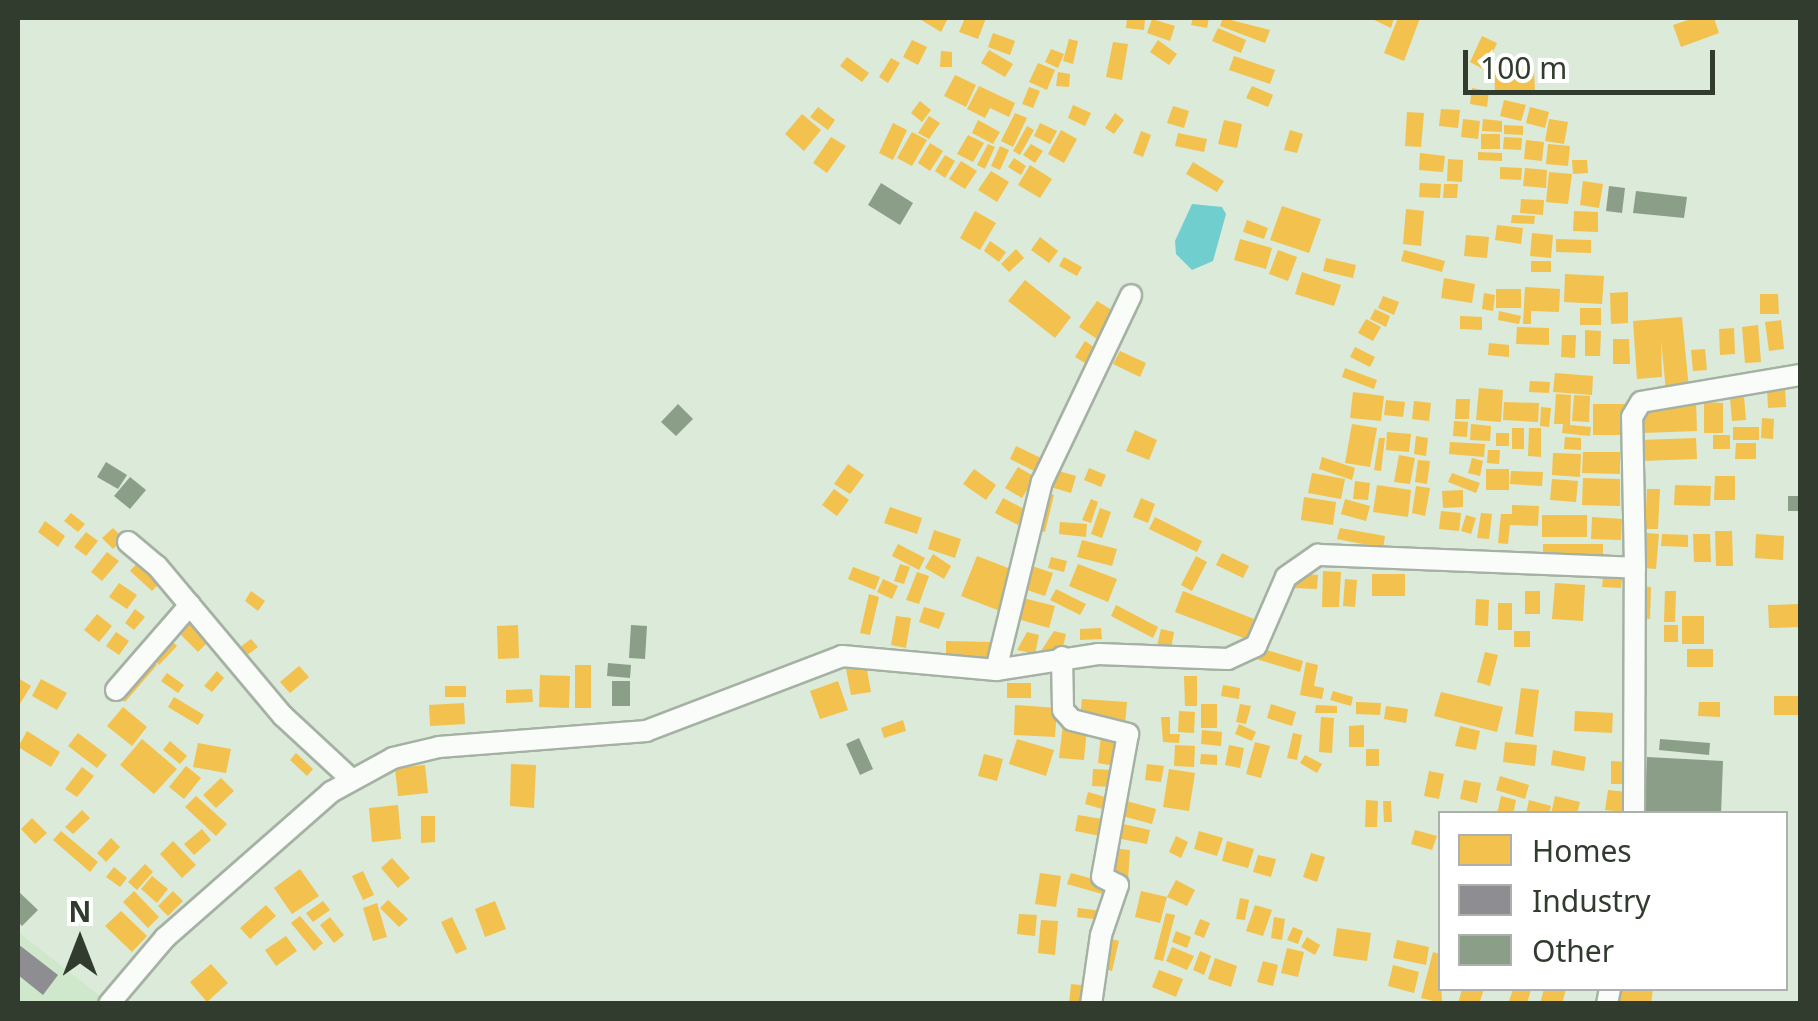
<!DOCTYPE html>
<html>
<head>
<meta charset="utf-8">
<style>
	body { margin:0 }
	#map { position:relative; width:1818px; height:1021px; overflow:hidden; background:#dbead9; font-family:"Noto Sans",sans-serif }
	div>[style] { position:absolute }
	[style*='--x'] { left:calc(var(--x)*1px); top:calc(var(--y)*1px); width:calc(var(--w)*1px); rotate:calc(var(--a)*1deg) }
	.built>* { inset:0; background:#cfe8cb }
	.water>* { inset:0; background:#70cece }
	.homes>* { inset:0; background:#f2c14e }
	.industry>* { inset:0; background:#8d8d92 }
	.building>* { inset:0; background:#8b9f88 }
	.roads { filter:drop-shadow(2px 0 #a5b1a3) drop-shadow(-2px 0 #a5b1a3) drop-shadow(0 2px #a5b1a3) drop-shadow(0 -2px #a5b1a3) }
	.minor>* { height:20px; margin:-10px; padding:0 10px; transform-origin:10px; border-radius:10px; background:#fafcf9 }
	span { translate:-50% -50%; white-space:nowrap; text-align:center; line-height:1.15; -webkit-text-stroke:10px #fff; paint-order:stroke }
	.frame { position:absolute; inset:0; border:20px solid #313c2f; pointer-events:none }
	.legend { position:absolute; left:1438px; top:811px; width:350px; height:180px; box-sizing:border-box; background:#fff; border:2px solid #adb1ac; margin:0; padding:12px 18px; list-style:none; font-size:30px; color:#313c2f }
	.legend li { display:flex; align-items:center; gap:20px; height:50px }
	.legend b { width:50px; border:2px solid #adb1ac }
	.north { position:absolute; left:30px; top:891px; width:100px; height:100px; -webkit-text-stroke:8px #fff; paint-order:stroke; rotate:0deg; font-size:28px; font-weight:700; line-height:40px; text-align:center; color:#313c2f }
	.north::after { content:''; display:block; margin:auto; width:35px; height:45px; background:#313c2f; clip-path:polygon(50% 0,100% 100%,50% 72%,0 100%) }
	.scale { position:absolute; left:1463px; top:50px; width:252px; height:45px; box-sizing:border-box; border:5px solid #313c2f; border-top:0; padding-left:12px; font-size:30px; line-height:35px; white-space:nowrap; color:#313c2f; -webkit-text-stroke:8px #fff; paint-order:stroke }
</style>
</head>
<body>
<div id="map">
	<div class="built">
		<div style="clip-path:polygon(18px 932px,100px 996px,95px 1003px,18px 1003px)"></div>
	</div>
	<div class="water">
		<div style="clip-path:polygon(1192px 204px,1222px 207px,1226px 214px,1213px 261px,1192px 270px,1176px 254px,1175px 241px)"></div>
	</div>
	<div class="homes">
		<div style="clip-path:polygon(918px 18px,948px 18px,941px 32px)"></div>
		<div style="clip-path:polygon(965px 18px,986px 18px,978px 39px,959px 32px)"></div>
		<div style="clip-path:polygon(1127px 18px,1145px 19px,1144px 30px,1126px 28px)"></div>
		<div style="clip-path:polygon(1193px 18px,1209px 18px,1207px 28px,1191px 25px)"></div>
		<div style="clip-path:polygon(1223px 18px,1270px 30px,1265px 43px,1220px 26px)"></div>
		<div style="clip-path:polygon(1370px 18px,1394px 18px,1391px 28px)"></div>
		<div style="clip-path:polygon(1398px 18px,1420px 18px,1404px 61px,1384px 53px)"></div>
		<div style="clip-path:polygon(1694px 18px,1714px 18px,1719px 33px,1681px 47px,1673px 25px)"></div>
		<div style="clip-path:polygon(1152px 19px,1175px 26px,1170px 41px,1147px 33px)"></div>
		<div style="clip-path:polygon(1218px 28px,1246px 40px,1241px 53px,1212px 41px)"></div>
		<div style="clip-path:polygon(993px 33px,1015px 41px,1010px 55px,988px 47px)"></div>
		<div style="clip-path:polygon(1482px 36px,1497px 43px,1485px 70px,1470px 62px)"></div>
		<div style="clip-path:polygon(1069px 39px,1078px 41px,1073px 64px,1063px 61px)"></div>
		<div style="clip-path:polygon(912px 40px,927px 47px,918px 65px,903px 57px)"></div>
		<div style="clip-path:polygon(1158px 40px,1177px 54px,1169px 65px,1150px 52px)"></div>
		<div style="clip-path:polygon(1113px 42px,1128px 44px,1122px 80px,1106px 77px)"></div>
		<div style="clip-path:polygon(1051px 49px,1064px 54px,1058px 68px,1045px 62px)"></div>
		<div style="clip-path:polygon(989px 50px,1013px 64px,1005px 77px,981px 63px)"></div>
		<div style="clip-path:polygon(941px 51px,952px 52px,952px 67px,940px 67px)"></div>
		<div style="clip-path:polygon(1234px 56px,1275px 70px,1270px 84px,1229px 70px)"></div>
		<div style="clip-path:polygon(847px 57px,869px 73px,862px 82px,840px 66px)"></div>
		<div style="clip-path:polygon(891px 58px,900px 63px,888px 83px,879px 77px)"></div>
		<div style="clip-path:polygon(1038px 63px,1055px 70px,1047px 90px,1029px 82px)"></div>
		<div style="clip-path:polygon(1534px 69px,1535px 92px,1495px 93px,1494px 70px)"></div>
		<div style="clip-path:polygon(1058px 72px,1070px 74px,1069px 87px,1056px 86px)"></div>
		<div style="clip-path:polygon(955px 75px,976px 85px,966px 107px,944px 96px)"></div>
		<div style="clip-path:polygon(979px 86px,1015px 103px,1009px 117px,990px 108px,985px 118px,967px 109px)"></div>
		<div style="clip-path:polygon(1252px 86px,1273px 95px,1268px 107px,1246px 98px)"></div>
		<div style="clip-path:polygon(1029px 87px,1040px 91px,1033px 108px,1022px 104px)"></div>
		<div style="clip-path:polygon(1472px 88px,1489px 91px,1487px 107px,1470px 104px)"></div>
		<div style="clip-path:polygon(1504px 100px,1526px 105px,1521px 121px,1500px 116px)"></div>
		<div style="clip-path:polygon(920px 101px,931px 110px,922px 122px,911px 113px)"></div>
		<div style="clip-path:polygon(1073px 105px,1091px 113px,1085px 126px,1068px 118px)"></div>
		<div style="clip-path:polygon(1173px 106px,1189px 111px,1184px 128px,1167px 123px)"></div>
		<div style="clip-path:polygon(818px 107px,835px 120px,828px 130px,810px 117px)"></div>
		<div style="clip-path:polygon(1530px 107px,1549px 112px,1545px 128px,1526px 123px)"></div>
		<div style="clip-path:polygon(1441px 109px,1460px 110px,1458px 128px,1439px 126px)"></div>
		<div style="clip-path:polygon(1407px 112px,1424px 113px,1421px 147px,1405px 146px)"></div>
		<div style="clip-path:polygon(1015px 113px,1027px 118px,1013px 147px,1001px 141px)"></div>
		<div style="clip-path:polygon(1115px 113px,1124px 120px,1114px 134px,1105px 128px)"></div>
		<div style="clip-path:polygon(802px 114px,821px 130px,804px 151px,785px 134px)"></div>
		<div style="clip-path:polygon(929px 116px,940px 123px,929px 139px,918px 133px)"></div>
		<div style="clip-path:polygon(1463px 119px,1480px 121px,1478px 139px,1461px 137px)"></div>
		<div style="clip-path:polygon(1483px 119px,1502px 121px,1502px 132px,1482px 131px)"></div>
		<div style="clip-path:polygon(1549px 119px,1568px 122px,1564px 144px,1545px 141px)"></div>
		<div style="clip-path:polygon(978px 120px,1000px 132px,993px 144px,972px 133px)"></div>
		<div style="clip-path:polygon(1224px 120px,1242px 124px,1237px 148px,1218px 144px)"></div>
		<div style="clip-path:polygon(893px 123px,907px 130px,893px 160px,879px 153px)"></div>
		<div style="clip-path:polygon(1040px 123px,1057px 131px,1050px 144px,1034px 136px)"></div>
		<div style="clip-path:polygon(1504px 125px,1523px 126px,1523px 135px,1504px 134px)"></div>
		<div style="clip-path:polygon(1027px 126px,1034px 130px,1020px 155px,1013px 151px)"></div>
		<div style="clip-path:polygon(1061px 130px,1077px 139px,1064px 163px,1048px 154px)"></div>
		<div style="clip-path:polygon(1290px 130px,1303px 134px,1297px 153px,1284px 150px)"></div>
		<div style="clip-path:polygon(1141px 131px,1151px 135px,1143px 157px,1133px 153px)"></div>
		<div style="clip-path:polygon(912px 132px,927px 140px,912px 166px,897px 158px)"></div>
		<div style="clip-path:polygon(1178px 133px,1207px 139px,1204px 152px,1175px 146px)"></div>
		<div style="clip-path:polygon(1481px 134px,1500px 134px,1500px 149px,1481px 149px)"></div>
		<div style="clip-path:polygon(968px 135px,984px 143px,973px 162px,957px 154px)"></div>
		<div style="clip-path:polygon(831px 137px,846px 146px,827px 173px,813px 163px)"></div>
		<div style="clip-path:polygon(1504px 137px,1522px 138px,1521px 150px,1503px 149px)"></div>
		<div style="clip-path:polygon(1526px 140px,1544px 142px,1542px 161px,1524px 159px)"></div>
		<div style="clip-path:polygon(930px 143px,943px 151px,930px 171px,918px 163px)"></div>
		<div style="clip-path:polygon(988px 144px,995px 147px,985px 169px,977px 165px)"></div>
		<div style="clip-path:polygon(1031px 144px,1043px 151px,1035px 163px,1023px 155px)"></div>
		<div style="clip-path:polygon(1548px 144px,1570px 146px,1568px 166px,1546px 164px)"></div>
		<div style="clip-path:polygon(1000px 146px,1009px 150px,1000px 170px,991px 166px)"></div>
		<div style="clip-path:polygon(1478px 152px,1502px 153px,1502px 161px,1478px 160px)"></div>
		<div style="clip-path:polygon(1420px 153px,1445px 156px,1443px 172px,1419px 170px)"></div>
		<div style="clip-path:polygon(945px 155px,955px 161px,945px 178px,935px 171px)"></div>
		<div style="clip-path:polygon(1014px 158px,1026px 166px,1021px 175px,1008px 167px)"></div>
		<div style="clip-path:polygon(1448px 159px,1463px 160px,1462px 182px,1447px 181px)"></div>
		<div style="clip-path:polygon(1572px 160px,1587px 160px,1588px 173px,1573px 174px)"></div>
		<div style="clip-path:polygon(961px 161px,977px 171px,965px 189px,949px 179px)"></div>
		<div style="clip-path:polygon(1193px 162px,1224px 181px,1217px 192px,1186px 174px)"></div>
		<div style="clip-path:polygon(1030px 165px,1052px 179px,1040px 198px,1018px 185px)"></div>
		<div style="clip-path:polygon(1500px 167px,1522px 168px,1521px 180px,1500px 179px)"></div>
		<div style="clip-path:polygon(1525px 168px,1547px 170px,1546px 188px,1523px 186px)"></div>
		<div style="clip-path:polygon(991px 171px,1009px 182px,997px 202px,978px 190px)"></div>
		<div style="clip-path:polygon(1549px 172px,1572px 174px,1568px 204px,1546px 202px)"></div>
		<div style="clip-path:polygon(1583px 181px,1603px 184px,1599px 208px,1580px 205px)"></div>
		<div style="clip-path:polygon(1420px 183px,1441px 184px,1440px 198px,1419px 197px)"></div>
		<div style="clip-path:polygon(1444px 184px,1458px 184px,1457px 198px,1443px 198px)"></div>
		<div style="clip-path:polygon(1521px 199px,1544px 200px,1543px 215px,1520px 213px)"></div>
		<div style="clip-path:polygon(1282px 206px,1321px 219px,1309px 253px,1270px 240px)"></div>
		<div style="clip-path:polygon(1406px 209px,1424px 211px,1421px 246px,1403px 244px)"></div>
		<div style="clip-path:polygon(975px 211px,996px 223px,980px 250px,960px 238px)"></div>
		<div style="clip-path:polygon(1574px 211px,1598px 212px,1598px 232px,1573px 231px)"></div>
		<div style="clip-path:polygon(1512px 215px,1535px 216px,1534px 224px,1511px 223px)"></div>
		<div style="clip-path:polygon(1247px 220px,1268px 228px,1264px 239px,1243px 232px)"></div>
		<div style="clip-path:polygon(1497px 225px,1523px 228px,1521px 244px,1495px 240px)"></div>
		<div style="clip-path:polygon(1532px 233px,1553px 235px,1551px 258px,1530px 256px)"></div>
		<div style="clip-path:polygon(1466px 235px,1489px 237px,1487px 258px,1464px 256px)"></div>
		<div style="clip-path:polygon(1040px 237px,1058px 251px,1049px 263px,1031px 250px)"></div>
		<div style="clip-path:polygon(1240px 239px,1272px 248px,1266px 269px,1234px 260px)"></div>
		<div style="clip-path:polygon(1556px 239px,1591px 240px,1591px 253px,1556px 252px)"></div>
		<div style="clip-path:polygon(990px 241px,1006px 252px,999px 262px,984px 251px)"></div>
		<div style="clip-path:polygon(1016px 249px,1024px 258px,1009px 272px,1001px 264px)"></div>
		<div style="clip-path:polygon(1278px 250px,1297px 257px,1288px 281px,1269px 274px)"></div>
		<div style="clip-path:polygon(1404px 250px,1445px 261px,1442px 272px,1401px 261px)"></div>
		<div style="clip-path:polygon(1064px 257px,1082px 267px,1077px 276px,1059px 266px)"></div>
		<div style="clip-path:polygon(1326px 258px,1356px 265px,1353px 278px,1323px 271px)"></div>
		<div style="clip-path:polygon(1531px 261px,1551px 261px,1551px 272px,1531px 272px)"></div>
		<div style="clip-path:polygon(1302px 272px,1341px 285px,1334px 306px,1295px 294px)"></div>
		<div style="clip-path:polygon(1565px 274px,1604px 276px,1602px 304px,1564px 302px)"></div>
		<div style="clip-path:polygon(1444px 278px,1475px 284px,1472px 303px,1441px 298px)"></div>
		<div style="clip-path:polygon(1025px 280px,1071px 317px,1055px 338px,1008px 301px)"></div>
		<div style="clip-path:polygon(1525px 287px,1560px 289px,1559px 312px,1531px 311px,1531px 324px,1523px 324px)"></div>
		<div style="clip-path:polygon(1496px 289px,1521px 289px,1521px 308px,1496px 308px)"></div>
		<div style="clip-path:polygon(1628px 292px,1628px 323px,1611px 324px,1610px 293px)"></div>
		<div style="clip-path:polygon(1484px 293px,1495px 295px,1493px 311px,1482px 309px)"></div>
		<div style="clip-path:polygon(1760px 294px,1778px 294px,1779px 314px,1760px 314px)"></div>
		<div style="clip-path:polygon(1383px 296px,1399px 302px,1394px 315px,1378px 308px)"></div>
		<div style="clip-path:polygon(1097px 301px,1115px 312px,1097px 339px,1079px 327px)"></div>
		<div style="clip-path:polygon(1580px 308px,1601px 308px,1601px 325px,1580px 325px)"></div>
		<div style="clip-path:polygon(1375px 309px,1390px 316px,1386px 327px,1370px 319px)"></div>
		<div style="clip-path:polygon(1499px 311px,1521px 316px,1519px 324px,1498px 320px)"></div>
		<div style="clip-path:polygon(1460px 316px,1482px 317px,1482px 330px,1460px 329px)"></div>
		<div style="clip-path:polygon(1682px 317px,1689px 389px,1666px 391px,1661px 340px,1662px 377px,1637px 379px,1633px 321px)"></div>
		<div style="clip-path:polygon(1366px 319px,1381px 327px,1373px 341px,1358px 333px)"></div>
		<div style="clip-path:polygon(1781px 320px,1784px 349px,1769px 351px,1765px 322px)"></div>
		<div style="clip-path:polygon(1758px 325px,1761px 362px,1745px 363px,1742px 327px)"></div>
		<div style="clip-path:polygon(1517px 327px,1549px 328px,1549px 345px,1516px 344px)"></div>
		<div style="clip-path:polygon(1734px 328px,1735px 354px,1720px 355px,1719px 329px)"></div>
		<div style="clip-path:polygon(1585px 330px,1601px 331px,1600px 356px,1585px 356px)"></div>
		<div style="clip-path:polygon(1562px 335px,1576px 335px,1575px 358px,1561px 357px)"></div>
		<div style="clip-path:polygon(1613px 339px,1629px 339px,1630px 364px,1613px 364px)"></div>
		<div style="clip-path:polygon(1085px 341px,1095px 348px,1085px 363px,1075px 357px)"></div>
		<div style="clip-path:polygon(1489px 343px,1509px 345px,1509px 357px,1488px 355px)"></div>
		<div style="clip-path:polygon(1355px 347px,1375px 357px,1370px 367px,1350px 357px)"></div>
		<div style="clip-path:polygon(1705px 349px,1707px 370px,1693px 371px,1691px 350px)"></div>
		<div style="clip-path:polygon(1120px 351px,1146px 363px,1140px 377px,1113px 364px)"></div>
		<div style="clip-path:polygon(1345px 368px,1377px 380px,1374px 389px,1342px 377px)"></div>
		<div style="clip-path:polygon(1555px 373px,1593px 376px,1592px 395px,1553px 392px)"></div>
		<div style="clip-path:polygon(1530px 381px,1550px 382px,1549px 393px,1529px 392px)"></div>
		<div style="clip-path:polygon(1785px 387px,1786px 407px,1768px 408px,1767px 388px)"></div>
		<div style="clip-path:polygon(1479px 388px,1503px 390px,1501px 422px,1476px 420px)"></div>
		<div style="clip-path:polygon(1353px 392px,1384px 396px,1381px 421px,1350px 418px)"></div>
		<div style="clip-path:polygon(1556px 394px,1571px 395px,1570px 425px,1591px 427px,1590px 436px,1562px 433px,1563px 424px,1554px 424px)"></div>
		<div style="clip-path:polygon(1574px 395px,1590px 396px,1589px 422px,1572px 421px)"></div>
		<div style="clip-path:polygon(1744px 397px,1746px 420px,1732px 421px,1730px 398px)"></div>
		<div style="clip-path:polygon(1456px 399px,1470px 399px,1469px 419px,1455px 419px)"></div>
		<div style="clip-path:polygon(1386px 400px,1405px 402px,1403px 417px,1384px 415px)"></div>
		<div style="clip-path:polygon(1696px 400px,1697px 431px,1642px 433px,1641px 411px)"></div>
		<div style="clip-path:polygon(1414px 401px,1431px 403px,1429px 421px,1412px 419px)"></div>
		<div style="clip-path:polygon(1504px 402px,1539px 403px,1538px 422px,1503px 420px)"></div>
		<div style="clip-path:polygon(1704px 402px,1723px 403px,1723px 433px,1704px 433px)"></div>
		<div style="clip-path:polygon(1593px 404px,1628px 404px,1628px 435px,1593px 435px)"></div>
		<div style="clip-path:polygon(1541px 407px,1551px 408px,1549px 427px,1540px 426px)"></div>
		<div style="clip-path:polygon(1762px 418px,1774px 419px,1773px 439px,1761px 438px)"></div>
		<div style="clip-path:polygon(1454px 421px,1468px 422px,1467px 437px,1453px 436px)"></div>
		<div style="clip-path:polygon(1352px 424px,1377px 428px,1370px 467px,1345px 463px)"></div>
		<div style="clip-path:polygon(1471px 424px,1491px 426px,1490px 441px,1470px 440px)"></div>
		<div style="clip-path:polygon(1733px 427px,1759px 427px,1759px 440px,1733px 440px)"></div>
		<div style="clip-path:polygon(1512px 428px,1524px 428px,1524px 449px,1512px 449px)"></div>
		<div style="clip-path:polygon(1529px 428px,1541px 428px,1541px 457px,1528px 456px)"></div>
		<div style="clip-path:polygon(1135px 430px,1157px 440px,1149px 460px,1126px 451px)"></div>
		<div style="clip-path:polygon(1387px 432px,1411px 434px,1409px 452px,1386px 450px)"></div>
		<div style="clip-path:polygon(1496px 433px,1509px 433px,1509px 446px,1496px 446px)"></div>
		<div style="clip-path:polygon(1713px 435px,1730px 435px,1730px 449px,1713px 449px)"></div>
		<div style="clip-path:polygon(1416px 436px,1428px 438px,1426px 456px,1414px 454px)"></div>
		<div style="clip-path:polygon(1565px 437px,1581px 438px,1581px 450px,1564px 449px)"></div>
		<div style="clip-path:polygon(1379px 438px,1385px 438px,1381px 471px,1374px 470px)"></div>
		<div style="clip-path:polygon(1696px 438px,1697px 459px,1641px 461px,1640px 440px)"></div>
		<div style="clip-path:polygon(1450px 442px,1485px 444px,1484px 457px,1449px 454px)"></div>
		<div style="clip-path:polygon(1736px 443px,1756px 443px,1756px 459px,1735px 459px)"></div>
		<div style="clip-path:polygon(1016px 446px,1041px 458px,1034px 471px,1010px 459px)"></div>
		<div style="clip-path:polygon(1488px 450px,1500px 450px,1499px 464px,1487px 463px)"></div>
		<div style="clip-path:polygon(1583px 452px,1620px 452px,1620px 474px,1582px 473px)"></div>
		<div style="clip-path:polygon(1553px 453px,1581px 454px,1580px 477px,1552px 475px)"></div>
		<div style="clip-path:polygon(1399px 455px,1415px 458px,1410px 484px,1394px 482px)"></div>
		<div style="clip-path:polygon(1322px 457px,1355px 468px,1352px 480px,1319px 469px)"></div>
		<div style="clip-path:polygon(1472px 458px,1483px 461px,1480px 476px,1468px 473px)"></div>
		<div style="clip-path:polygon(1418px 460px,1430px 461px,1427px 484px,1415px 482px)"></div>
		<div style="clip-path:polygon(848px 464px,864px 475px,850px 494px,834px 484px)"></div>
		<div style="clip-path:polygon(1018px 467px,1035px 477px,1022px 498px,1005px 488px)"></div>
		<div style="clip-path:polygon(1089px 468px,1106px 475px,1101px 487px,1084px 480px)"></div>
		<div style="clip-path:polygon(974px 469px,996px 485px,986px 500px,963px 484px)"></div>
		<div style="clip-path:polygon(1052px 469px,1076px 476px,1071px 493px,1047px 486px)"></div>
		<div style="clip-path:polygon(1486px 469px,1509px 469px,1509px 490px,1486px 490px)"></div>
		<div style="clip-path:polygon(1511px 471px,1543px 472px,1542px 486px,1510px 484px)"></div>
		<div style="clip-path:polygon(1312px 473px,1345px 479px,1341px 499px,1308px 493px)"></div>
		<div style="clip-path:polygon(1452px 473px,1480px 483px,1476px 493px,1448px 482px)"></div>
		<div style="clip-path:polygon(1715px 476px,1735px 476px,1735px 500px,1714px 500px)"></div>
		<div style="clip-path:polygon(1583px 478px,1620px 479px,1620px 506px,1582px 505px)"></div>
		<div style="clip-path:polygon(1552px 479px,1578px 481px,1576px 502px,1550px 500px)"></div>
		<div style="clip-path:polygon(1355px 481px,1370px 483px,1368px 500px,1353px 499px)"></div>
		<div style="clip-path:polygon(1377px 485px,1411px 490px,1408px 517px,1373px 512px)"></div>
		<div style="clip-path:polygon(1675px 485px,1711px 486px,1710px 506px,1674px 505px)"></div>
		<div style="clip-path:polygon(1416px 486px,1430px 488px,1425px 516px,1412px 513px)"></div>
		<div style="clip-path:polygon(834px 489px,849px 500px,837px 516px,822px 505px)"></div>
		<div style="clip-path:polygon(1647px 489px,1660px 489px,1658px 529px,1645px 529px)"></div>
		<div style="clip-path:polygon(1463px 490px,1463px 507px,1443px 508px,1442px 491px)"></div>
		<div style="clip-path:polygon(1046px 493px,1054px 495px,1045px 532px,1038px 530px)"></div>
		<div style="clip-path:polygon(1304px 497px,1336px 502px,1333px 525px,1301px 520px)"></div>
		<div style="clip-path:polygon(1003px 498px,1026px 510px,1018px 525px,995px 513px)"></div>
		<div style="clip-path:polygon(1141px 498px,1155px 504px,1148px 523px,1133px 517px)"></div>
		<div style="clip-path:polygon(1091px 499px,1098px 502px,1091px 523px,1082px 520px)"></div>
		<div style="clip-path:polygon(1345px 499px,1370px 506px,1366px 521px,1341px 514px)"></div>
		<div style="clip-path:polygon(1512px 505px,1539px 506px,1538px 526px,1510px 525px,1508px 544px,1498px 543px,1501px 514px,1512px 514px)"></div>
		<div style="clip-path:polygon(890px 507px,922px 518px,917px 534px,884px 523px)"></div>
		<div style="clip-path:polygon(1100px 508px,1111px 512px,1102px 538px,1091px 534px)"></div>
		<div style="clip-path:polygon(1441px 511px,1461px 513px,1459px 531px,1439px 529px)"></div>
		<div style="clip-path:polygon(71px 513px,85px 524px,78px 532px,64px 521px)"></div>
		<div style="clip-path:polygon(1481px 513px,1492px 514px,1489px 539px,1477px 538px)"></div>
		<div style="clip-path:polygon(1466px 515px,1476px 518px,1471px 534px,1461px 531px)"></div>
		<div style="clip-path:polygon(1542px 515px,1587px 515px,1587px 537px,1542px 537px)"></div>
		<div style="clip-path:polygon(1155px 517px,1202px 541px,1197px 552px,1149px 529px)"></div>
		<div style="clip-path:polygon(1592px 517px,1622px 519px,1621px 540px,1591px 539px)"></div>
		<div style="clip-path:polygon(45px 521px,65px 536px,58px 547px,38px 532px)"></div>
		<div style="clip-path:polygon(1060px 522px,1087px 524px,1086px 537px,1059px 534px)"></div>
		<div style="clip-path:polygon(113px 528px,124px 539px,113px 549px,102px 538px)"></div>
		<div style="clip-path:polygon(1340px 528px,1385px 536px,1383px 548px,1337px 539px)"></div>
		<div style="clip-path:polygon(934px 530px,961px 539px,955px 558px,928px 549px)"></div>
		<div style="clip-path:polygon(1715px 531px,1732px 531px,1733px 566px,1716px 566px)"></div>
		<div style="clip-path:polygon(86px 532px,98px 541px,86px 556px,74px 547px)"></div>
		<div style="clip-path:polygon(1647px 533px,1659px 534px,1656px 569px,1644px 568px)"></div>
		<div style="clip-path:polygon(1662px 534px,1688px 535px,1688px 547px,1661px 546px)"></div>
		<div style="clip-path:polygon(1693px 534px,1710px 534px,1711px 562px,1694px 562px)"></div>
		<div style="clip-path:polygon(1756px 534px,1784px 536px,1783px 560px,1755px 558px)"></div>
		<div style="clip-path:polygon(1082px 540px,1117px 549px,1112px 566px,1077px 557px)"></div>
		<div style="clip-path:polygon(898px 544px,925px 558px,919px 570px,892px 556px)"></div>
		<div style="clip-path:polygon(1543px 544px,1603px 544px,1603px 558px,1543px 558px)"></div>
		<div style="clip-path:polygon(107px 552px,119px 561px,102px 581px,91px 572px)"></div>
		<div style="clip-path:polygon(1222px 553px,1249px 566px,1243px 578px,1216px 565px)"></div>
		<div style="clip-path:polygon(933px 554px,951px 566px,944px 579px,925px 568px)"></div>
		<div style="clip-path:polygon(977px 556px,1016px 571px,1000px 611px,961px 596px)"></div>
		<div style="clip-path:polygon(1196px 556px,1207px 562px,1192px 591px,1181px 585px)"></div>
		<div style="clip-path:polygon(1051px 557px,1067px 561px,1064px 572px,1048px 568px)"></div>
		<div style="clip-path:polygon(140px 560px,163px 580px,152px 591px,130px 571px)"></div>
		<div style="clip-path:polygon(900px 564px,910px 567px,904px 584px,894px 581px)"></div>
		<div style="clip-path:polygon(1078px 564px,1117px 579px,1108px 602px,1069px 586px)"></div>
		<div style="clip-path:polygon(1029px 565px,1053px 573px,1045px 596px,1021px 588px)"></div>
		<div style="clip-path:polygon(853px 567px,880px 577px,875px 590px,848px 579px)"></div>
		<div style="clip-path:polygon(1323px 571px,1341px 572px,1339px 607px,1322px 607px)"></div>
		<div style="clip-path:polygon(917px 572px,929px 576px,919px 604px,906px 600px)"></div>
		<div style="clip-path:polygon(1295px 573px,1318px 575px,1317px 589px,1294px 588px)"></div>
		<div style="clip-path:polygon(1372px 574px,1405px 574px,1405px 596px,1372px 596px)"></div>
		<div style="clip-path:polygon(1603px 578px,1622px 579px,1621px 588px,1602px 587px)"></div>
		<div style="clip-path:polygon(883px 579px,898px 586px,892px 599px,877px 592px)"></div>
		<div style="clip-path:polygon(1345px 579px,1357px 580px,1355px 607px,1343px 606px)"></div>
		<div style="clip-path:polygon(119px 583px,137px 595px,127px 609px,109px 597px)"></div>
		<div style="clip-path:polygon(1555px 583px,1585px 585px,1583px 621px,1552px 619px)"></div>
		<div style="clip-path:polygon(1640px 586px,1651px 587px,1650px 619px,1639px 618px)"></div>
		<div style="clip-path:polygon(1056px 589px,1086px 604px,1080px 615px,1050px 600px)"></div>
		<div style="clip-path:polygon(251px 591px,265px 601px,258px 611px,245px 601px)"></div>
		<div style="clip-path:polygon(1183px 591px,1254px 619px,1246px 639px,1175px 612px)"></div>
		<div style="clip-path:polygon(1525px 591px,1540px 591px,1540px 614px,1525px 614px)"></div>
		<div style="clip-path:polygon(1665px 591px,1676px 591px,1675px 622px,1664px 622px)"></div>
		<div style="clip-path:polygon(869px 594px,879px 597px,870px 635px,860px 633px)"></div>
		<div style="clip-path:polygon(1019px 597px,1055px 606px,1049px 628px,1014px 618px)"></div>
		<div style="clip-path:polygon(1476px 599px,1489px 600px,1488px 626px,1475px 625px)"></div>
		<div style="clip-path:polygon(1498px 603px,1512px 603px,1512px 630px,1498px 630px)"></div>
		<div style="clip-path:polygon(1800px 604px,1800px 627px,1769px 628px,1768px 605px)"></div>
		<div style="clip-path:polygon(1116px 605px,1158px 627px,1153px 638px,1111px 616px)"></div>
		<div style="clip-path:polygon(924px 607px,945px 613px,939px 629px,919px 622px)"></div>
		<div style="clip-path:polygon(135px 609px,145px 617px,134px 630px,125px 623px)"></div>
		<div style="clip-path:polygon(190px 613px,213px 637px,198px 652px,174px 628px)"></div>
		<div style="clip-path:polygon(97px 614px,112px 626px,99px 642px,84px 630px)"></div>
		<div style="clip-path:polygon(896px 616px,911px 618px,906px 648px,891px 645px)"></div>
		<div style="clip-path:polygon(1682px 616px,1704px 616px,1704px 644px,1682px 644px)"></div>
		<div style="clip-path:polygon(518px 625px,519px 658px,498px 659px,497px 626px)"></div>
		<div style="clip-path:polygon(1664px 625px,1678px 625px,1678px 642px,1664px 642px)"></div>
		<div style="clip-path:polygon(1101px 628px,1102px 639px,1080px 640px,1080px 629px)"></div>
		<div style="clip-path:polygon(1161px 629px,1174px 632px,1171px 649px,1157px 646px)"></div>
		<div style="clip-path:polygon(1054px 631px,1066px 634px,1061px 656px,1041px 651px)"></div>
		<div style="clip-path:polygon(1514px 631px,1530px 631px,1530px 647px,1514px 647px)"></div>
		<div style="clip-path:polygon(116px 632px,129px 641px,119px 655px,106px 646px)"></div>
		<div style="clip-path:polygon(1027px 632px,1039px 635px,1035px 654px,1017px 650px)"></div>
		<div style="clip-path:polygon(168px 637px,177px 646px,159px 665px,150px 656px)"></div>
		<div style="clip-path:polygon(251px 639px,258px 647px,242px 659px,235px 651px)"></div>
		<div style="clip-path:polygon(946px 641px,991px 642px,990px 658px,946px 656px)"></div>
		<div style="clip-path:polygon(1260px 648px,1303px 661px,1300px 672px,1256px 659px)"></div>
		<div style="clip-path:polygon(1687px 649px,1713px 649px,1713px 667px,1687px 667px)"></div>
		<div style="clip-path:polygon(1485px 652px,1498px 655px,1490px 686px,1477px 682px)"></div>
		<div style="clip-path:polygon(149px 658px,157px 665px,125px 702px,117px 695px)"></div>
		<div style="clip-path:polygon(1306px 662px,1318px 665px,1314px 686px,1324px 688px,1322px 699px,1300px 695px)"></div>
		<div style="clip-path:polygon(575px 665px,591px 665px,591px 708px,575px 708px)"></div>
		<div style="clip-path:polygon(866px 665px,871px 692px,851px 695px,846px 669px)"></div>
		<div style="clip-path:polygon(299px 666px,309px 677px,290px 693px,280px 682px)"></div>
		<div style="clip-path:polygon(217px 671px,224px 678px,212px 692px,204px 686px)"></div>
		<div style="clip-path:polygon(167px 673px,184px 685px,178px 693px,161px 681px)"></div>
		<div style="clip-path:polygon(540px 675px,570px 676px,569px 708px,539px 707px)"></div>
		<div style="clip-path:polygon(1184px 676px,1197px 676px,1197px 706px,1185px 706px)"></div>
		<div style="clip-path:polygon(18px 678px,31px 686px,18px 707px)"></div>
		<div style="clip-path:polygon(41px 679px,67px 693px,57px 710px,32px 696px)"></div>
		<div style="clip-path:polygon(838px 681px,848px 710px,820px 719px,810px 691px)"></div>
		<div style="clip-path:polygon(1007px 683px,1031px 683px,1031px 698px,1007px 698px)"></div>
		<div style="clip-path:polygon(1223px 685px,1240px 688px,1239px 699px,1221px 696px)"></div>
		<div style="clip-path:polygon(445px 686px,466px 686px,466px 697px,445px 697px)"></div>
		<div style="clip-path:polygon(1521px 688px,1539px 690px,1533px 737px,1515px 734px)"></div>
		<div style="clip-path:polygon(532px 689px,533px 702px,506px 703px,506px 690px)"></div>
		<div style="clip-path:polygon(1333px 691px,1353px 697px,1351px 706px,1330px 700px)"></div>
		<div style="clip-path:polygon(1441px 692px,1503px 707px,1497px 732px,1434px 716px)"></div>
		<div style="clip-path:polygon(1774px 696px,1800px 696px,1800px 715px,1774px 715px)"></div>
		<div style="clip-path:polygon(174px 697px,204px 715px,198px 725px,168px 707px)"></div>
		<div style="clip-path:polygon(1082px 699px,1127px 702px,1125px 724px,1080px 720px)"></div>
		<div style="clip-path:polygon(1356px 702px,1381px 703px,1380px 715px,1356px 714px)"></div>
		<div style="clip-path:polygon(1699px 702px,1720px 702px,1720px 717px,1698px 716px)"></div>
		<div style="clip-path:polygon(464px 703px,465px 724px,430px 726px,429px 705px)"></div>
		<div style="clip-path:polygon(1201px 704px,1217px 704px,1217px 728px,1201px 728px)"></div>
		<div style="clip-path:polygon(1240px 704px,1251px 706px,1246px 724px,1236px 722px)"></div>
		<div style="clip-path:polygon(1271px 704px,1296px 712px,1292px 726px,1267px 718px)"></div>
		<div style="clip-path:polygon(1015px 705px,1057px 708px,1055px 737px,1014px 735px)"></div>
		<div style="clip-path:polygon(1316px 705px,1337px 706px,1337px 713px,1315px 713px)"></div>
		<div style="clip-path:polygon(1386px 706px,1408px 709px,1406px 723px,1384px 719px)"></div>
		<div style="clip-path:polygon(123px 707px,147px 727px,132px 746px,107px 726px)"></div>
		<div style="clip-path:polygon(1179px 711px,1195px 712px,1194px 733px,1178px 732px)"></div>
		<div style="clip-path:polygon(1575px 711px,1613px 713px,1612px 733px,1574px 731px)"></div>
		<div style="clip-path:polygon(1161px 717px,1170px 717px,1170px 734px,1180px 734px,1179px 743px,1163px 742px)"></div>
		<div style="clip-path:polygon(1321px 717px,1334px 718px,1332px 753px,1319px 752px)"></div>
		<div style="clip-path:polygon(903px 720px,906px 731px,884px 738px,881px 728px)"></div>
		<div style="clip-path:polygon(1063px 724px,1087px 727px,1084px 760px,1059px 758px)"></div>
		<div style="clip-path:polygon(1239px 724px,1256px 732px,1252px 741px,1235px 734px)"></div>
		<div style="clip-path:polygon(1364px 725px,1364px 747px,1349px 747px,1349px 726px)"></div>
		<div style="clip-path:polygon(1460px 726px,1480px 731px,1476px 750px,1455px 746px)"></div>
		<div style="clip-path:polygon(1202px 730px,1222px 732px,1221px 746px,1201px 744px)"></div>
		<div style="clip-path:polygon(27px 731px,60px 752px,51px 767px,18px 747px)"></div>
		<div style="clip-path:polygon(78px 733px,107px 755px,97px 768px,68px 746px)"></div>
		<div style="clip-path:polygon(1293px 733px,1302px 735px,1297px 760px,1287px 758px)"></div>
		<div style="clip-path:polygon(1101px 735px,1119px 737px,1115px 766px,1098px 763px)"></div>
		<div style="clip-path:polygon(142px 739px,177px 769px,154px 794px,120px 765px)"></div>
		<div style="clip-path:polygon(1017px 739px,1054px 750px,1046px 776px,1009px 764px)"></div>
		<div style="clip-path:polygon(170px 741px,187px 756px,180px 764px,163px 750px)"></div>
		<div style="clip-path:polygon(1255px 742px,1270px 746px,1261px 778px,1246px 774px)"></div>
		<div style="clip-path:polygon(1505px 742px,1537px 745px,1535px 766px,1503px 762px)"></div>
		<div style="clip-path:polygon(198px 743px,231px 749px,226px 773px,193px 767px)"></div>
		<div style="clip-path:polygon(1175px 745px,1195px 746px,1194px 767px,1174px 766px)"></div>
		<div style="clip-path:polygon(1229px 745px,1244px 748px,1240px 768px,1225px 765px)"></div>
		<div style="clip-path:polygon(1366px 749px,1379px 749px,1379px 766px,1366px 766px)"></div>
		<div style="clip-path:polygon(1553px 750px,1586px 757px,1584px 771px,1551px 765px)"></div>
		<div style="clip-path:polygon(296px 753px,313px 769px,307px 776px,290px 760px)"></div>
		<div style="clip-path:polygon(984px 754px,1003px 759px,997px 781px,978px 776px)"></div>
		<div style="clip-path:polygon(1201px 754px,1217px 755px,1217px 765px,1200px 764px)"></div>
		<div style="clip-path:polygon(1305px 755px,1322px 764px,1317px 773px,1300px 763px)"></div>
		<div style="clip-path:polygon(1611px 761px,1629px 762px,1628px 784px,1611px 784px)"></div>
		<div style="clip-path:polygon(511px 764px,536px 765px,534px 808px,510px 806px)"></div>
		<div style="clip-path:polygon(1147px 764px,1164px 766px,1161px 782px,1145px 780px)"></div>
		<div style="clip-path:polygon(425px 765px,428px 793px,398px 796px,395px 768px)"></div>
		<div style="clip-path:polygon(186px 766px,201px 778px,184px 799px,169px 787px)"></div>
		<div style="clip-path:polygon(82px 767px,94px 776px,77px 797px,65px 789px)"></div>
		<div style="clip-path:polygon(1093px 769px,1112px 770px,1111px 787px,1092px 786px)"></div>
		<div style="clip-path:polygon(1169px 769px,1195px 773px,1189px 811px,1163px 807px)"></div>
		<div style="clip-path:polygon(1429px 771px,1444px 774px,1439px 799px,1424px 796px)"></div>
		<div style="clip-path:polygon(1500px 776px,1529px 785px,1525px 799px,1496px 790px)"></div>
		<div style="clip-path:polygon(221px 778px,234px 791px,216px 808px,203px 795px)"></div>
		<div style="clip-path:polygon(1464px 780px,1481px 783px,1477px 803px,1460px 799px)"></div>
		<div style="clip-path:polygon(1608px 790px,1627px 792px,1625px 812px,1605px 810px)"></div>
		<div style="clip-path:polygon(1088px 792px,1112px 799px,1109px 811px,1085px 804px)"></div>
		<div style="clip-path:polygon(196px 796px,227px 824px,216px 836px,185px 807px)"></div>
		<div style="clip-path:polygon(1501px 796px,1516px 800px,1513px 814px,1497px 814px)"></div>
		<div style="clip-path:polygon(1555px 796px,1580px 802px,1577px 814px,1551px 814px)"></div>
		<div style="clip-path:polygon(1119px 799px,1156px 809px,1152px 824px,1115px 814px)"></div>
		<div style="clip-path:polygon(1366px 800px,1378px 801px,1377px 827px,1365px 827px)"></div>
		<div style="clip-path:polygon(1529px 800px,1551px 806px,1549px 814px,1526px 814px)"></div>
		<div style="clip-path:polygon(1383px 801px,1391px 801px,1392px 822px,1384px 822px)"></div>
		<div style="clip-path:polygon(398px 805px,401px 839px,372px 842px,369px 808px)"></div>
		<div style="clip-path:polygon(82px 810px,90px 818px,73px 834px,65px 827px)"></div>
		<div style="clip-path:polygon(1078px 815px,1108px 820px,1105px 837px,1075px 831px)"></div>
		<div style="clip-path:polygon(421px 816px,435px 816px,435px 842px,421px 843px)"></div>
		<div style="clip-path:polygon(32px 818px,47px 833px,35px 844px,21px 829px)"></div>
		<div style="clip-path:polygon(1114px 822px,1150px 830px,1147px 844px,1111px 837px)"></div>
		<div style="clip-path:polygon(202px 829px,211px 840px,194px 855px,184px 844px)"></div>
		<div style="clip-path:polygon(1415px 830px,1437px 836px,1432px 850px,1411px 844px)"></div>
		<div style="clip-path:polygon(61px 831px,98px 862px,90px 872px,53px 840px)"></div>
		<div style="clip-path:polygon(1199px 831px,1223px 838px,1217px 856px,1194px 849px)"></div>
		<div style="clip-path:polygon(1176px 836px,1188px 842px,1181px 858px,1169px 852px)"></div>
		<div style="clip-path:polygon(111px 838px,120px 847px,106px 862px,97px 853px)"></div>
		<div style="clip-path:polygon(173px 841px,196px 865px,182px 878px,160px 854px)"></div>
		<div style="clip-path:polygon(1227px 841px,1254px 849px,1248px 868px,1222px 861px)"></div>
		<div style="clip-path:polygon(1110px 848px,1130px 850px,1128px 881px,1108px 879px)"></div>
		<div style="clip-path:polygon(1311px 853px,1325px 857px,1317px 882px,1303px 877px)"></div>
		<div style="clip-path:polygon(1258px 855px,1276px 859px,1271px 877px,1253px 872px)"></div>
		<div style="clip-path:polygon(392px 858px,410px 878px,398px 888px,381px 868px)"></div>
		<div style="clip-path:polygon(145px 864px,153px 872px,137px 890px,128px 882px)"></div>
		<div style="clip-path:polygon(114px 867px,127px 878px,120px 887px,106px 877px)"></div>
		<div style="clip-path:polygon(300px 869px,319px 896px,292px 914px,274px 888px)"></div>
		<div style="clip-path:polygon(363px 871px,374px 895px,363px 900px,352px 876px)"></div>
		<div style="clip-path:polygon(1040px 873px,1061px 876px,1056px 907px,1035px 904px)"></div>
		<div style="clip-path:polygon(1071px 873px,1112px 884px,1109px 896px,1067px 884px)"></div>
		<div style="clip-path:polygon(152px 876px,168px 889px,157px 903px,141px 889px)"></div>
		<div style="clip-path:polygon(1176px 880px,1195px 890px,1187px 906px,1167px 897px)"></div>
		<div style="clip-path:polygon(134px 891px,159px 917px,148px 928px,123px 902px)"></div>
		<div style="clip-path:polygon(173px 891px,183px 901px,168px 916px,158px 906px)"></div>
		<div style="clip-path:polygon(1141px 891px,1167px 897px,1160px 923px,1135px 917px)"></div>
		<div style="clip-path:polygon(1240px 898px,1249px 900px,1245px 920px,1236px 919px)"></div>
		<div style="clip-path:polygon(388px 900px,408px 919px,399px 927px,380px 908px)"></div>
		<div style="clip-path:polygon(323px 901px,330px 910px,313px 922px,306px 913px)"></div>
		<div style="clip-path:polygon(495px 901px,506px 929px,485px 937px,475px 909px)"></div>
		<div style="clip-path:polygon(377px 903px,387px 937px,373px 941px,363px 908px)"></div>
		<div style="clip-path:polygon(266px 905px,276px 916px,250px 939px,240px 928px)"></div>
		<div style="clip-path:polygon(1255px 905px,1272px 910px,1263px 936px,1246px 931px)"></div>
		<div style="clip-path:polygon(1078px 908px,1103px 911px,1102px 920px,1077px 917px)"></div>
		<div style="clip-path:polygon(121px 911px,147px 936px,132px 952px,105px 926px)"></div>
		<div style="clip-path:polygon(1166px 913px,1175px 915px,1163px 961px,1154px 959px)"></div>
		<div style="clip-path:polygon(1019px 914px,1037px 915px,1035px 936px,1017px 934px)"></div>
		<div style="clip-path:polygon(300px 916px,323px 943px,314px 951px,291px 923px)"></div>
		<div style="clip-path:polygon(330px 917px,344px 935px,334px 943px,320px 925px)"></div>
		<div style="clip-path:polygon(452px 917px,467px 949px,456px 954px,441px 922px)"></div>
		<div style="clip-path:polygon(1274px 917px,1285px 919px,1282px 940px,1271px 938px)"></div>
		<div style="clip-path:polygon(1200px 919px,1210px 923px,1204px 938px,1194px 934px)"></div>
		<div style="clip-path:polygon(1041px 920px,1058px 921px,1055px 955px,1038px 953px)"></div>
		<div style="clip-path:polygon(1293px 927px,1303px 931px,1298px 944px,1287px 940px)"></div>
		<div style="clip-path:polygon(1337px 928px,1371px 933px,1367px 961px,1333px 956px)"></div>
		<div style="clip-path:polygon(1176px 931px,1191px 937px,1187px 948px,1172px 942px)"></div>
		<div style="clip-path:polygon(286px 936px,297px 951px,276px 966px,265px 950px)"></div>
		<div style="clip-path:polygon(1104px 937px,1119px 941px,1112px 971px,1096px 967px)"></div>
		<div style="clip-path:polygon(1307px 937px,1320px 945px,1315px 955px,1301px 947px)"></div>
		<div style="clip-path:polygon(1397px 940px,1429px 947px,1426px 965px,1393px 958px)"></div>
		<div style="clip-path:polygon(1172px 947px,1194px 956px,1187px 970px,1166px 961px)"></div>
		<div style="clip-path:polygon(1287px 948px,1304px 952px,1298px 977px,1281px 973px)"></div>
		<div style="clip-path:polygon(1200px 951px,1211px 956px,1204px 975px,1193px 970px)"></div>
		<div style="clip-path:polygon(1433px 952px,1440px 954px,1442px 1003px,1421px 998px)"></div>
		<div style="clip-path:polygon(1215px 958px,1237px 966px,1231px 987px,1208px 979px)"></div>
		<div style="clip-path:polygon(1263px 961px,1278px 965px,1273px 986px,1257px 982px)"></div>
		<div style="clip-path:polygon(211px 964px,228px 983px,207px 1002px,190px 982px)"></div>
		<div style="clip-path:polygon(1393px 965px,1419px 972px,1414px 993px,1388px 986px)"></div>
		<div style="clip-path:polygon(1159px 970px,1183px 979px,1176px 997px,1152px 987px)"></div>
		<div style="clip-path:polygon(1071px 984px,1088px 986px,1086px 1004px,1069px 1004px)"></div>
		<div style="clip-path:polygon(1462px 989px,1484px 989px,1479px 1004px,1458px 1004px)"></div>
		<div style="clip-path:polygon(1513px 989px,1531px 989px,1527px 1004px,1508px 1004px)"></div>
		<div style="clip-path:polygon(1544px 989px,1566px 989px,1562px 1004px,1540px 1004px)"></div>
		<div style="clip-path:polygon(1621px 989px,1653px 989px,1651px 1004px,1619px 1004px)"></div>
	</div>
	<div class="industry">
		<div style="clip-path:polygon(18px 944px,58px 975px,43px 995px,18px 975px)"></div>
	</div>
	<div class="building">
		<div style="clip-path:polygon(881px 183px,913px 203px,900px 225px,868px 205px)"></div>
		<div style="clip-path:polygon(1609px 186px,1625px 188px,1622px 213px,1606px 211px)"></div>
		<div style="clip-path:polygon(1636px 191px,1687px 197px,1684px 218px,1633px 213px)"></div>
		<div style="clip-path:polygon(678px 404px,693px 419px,676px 436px,661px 422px)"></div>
		<div style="clip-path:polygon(106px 462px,127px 475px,118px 489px,97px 477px)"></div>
		<div style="clip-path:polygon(130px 477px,146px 490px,130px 509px,114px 496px)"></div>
		<div style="clip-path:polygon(1788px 496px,1800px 496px,1800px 511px,1788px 511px)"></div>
		<div style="clip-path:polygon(631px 625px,647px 626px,645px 659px,629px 658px)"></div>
		<div style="clip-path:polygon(608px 663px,631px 665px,630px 678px,607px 676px)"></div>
		<div style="clip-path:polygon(612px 681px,630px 681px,630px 706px,612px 706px)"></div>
		<div style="clip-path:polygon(859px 738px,873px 769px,860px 775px,846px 744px)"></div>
		<div style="clip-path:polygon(1660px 739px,1710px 743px,1709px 755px,1659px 750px)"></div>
		<div style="clip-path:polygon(1647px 757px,1723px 761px,1721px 814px,1644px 814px)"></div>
		<div style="clip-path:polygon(18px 891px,38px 910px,22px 926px,18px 922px)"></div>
	</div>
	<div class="roads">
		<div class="minor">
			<div style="--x:128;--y:542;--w:38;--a:40"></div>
			<div style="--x:157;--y:566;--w:196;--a:50"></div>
			<div style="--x:283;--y:716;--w:93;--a:42.8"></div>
			<div style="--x:1062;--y:657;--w:53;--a:88.9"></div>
			<div style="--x:1063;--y:710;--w:13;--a:48"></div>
			<div style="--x:1072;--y:720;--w:58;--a:14"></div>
			<div style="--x:1128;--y:734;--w:145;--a:100.3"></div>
			<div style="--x:1102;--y:877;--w:18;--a:27"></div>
			<div style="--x:1118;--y:885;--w:53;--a:108.8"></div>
			<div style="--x:1101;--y:935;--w:70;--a:98.2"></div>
			<div style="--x:996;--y:670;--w:194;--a:-76.3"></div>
			<div style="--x:1042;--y:482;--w:207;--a:-64.5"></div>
			<div style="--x:116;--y:690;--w:113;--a:-49"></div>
			<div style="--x:1634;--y:814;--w:246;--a:-89.8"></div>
			<div style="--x:109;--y:1004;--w:87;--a:-49.7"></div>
			<div style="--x:165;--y:938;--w:221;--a:-41.3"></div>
			<div style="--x:331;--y:792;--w:71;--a:-28.7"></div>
			<div style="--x:393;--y:758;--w:47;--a:-13.4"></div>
			<div style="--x:439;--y:747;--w:208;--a:-4.4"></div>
			<div style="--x:646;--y:731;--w:210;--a:-20.9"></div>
			<div style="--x:842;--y:656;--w:155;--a:5.2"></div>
			<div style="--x:996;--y:670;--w:103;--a:-8.9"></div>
			<div style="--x:1098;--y:654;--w:130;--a:2.2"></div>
			<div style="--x:1228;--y:659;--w:31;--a:-25"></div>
			<div style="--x:1256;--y:646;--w:75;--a:-66.5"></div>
			<div style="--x:1286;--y:577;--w:39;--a:-35"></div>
			<div style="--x:1318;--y:555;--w:317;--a:2.3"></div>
			<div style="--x:1635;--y:568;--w:151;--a:-91.1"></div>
			<div style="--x:1632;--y:417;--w:17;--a:-59"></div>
			<div style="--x:1641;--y:402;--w:161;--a:-9.6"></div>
			<div style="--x:1607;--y:1004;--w:16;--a:-79"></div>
		</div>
	</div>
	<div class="frame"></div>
	<ul class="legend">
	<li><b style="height:28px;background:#f2c14e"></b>Homes</li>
	<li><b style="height:28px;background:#8d8d92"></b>Industry</li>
	<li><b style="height:28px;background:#8b9f88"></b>Other</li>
	</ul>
	<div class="north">N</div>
	<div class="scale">100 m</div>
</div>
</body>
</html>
